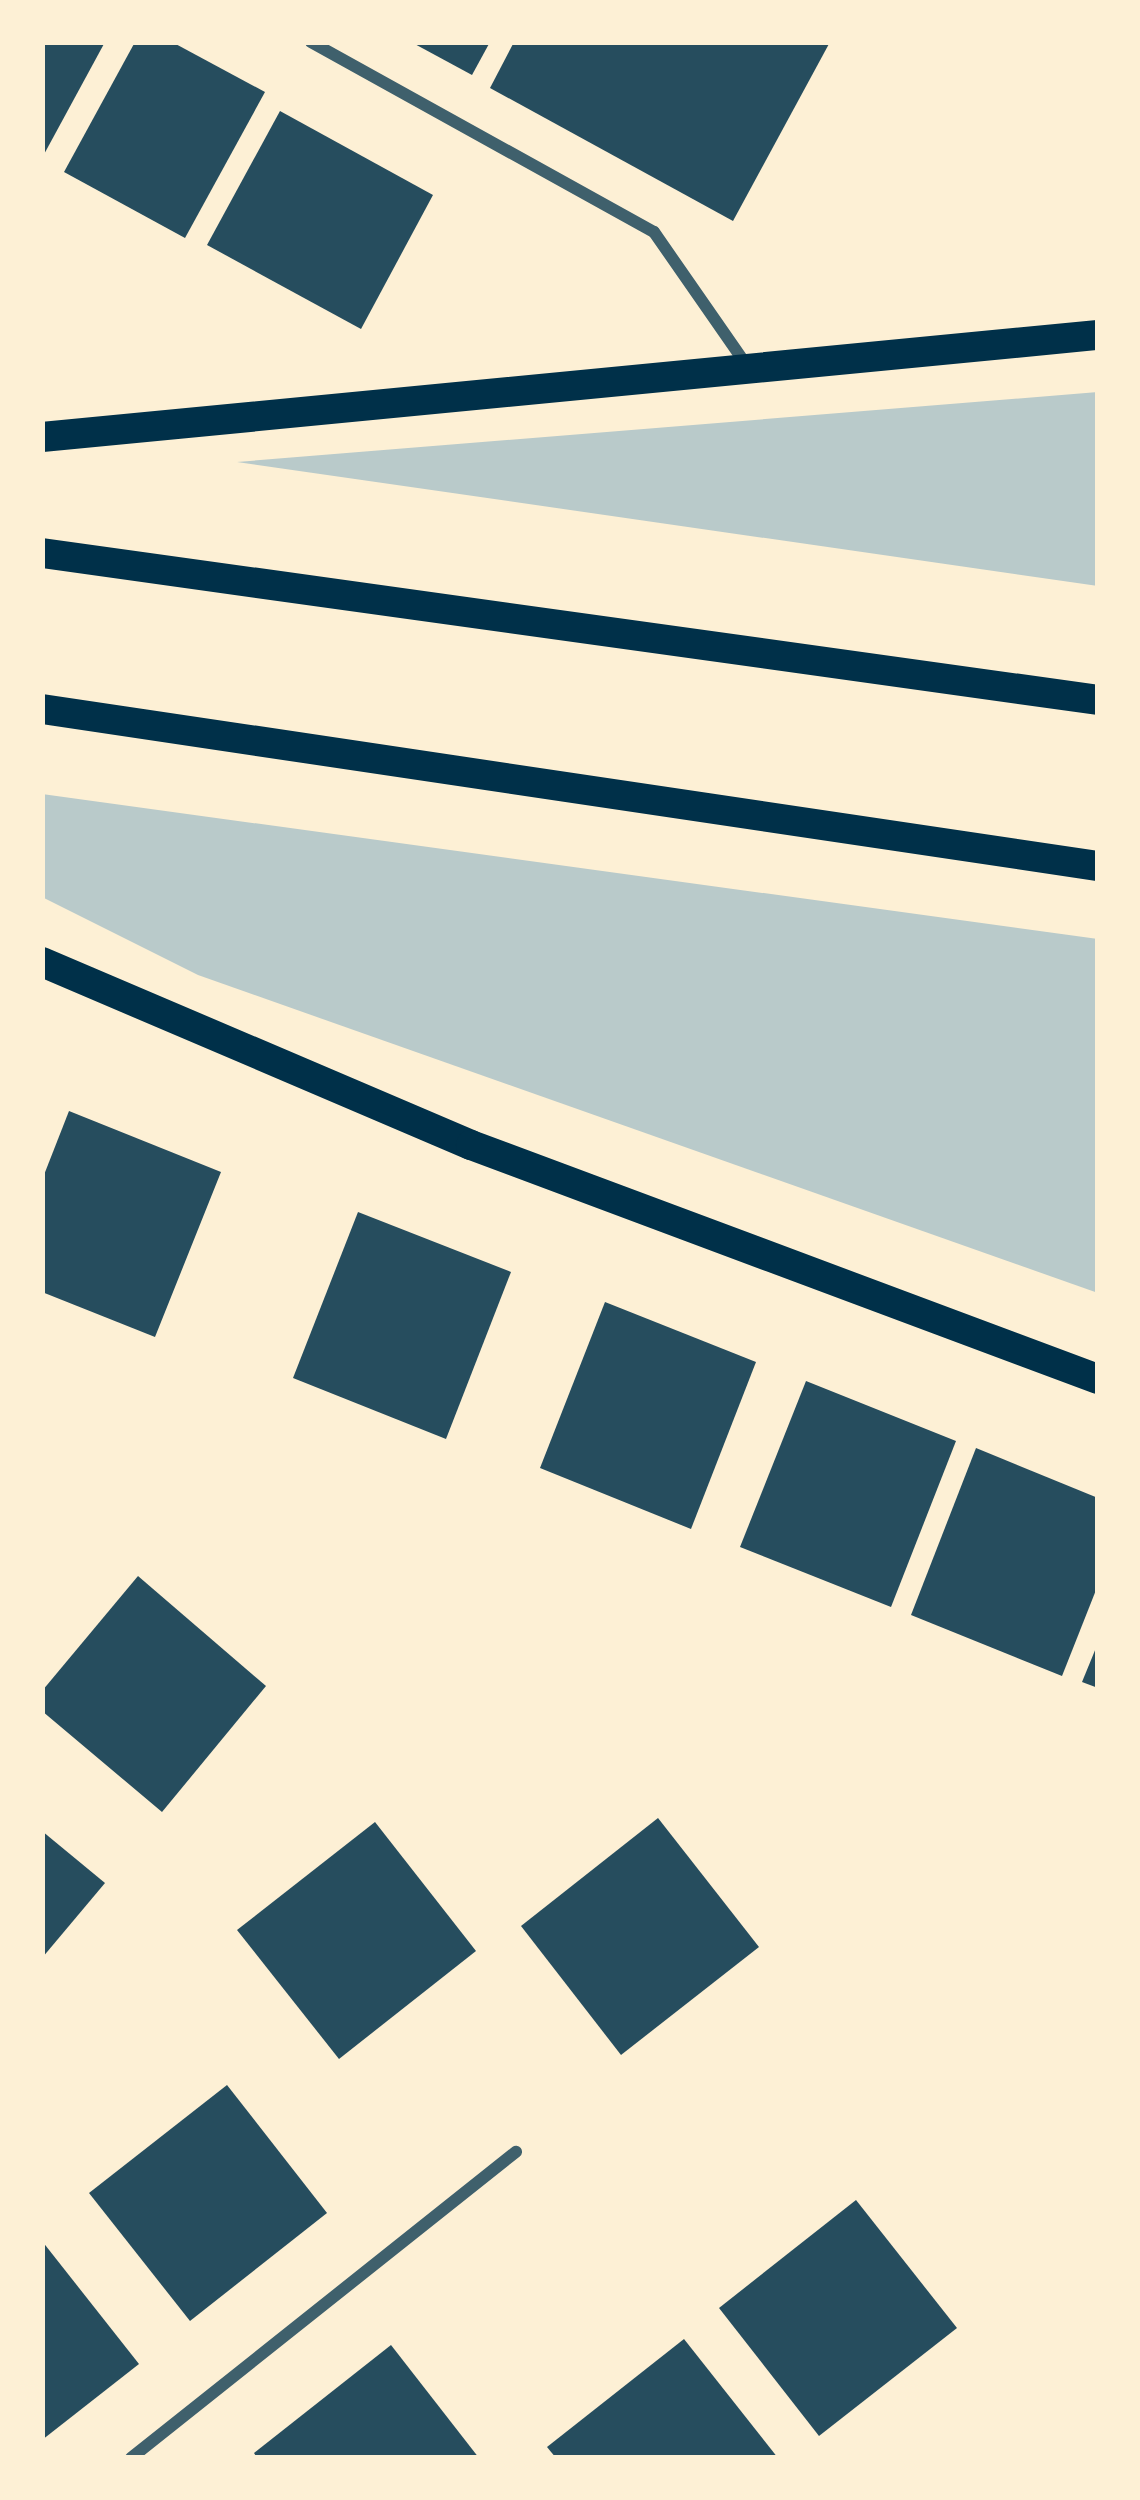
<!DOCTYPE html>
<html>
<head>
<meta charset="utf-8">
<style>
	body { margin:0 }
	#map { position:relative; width:1140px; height:2500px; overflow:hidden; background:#fdf0d5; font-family:Merriweather,serif }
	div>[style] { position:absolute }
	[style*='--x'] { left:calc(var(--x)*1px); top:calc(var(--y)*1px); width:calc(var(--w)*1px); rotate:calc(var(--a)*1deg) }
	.green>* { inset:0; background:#b9caca }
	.building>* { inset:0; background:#264d5e }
	.minor>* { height:12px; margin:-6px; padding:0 6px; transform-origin:6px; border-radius:6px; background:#3f606c }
	.primary>* { height:30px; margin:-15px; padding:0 15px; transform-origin:15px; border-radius:15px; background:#003049 }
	span { translate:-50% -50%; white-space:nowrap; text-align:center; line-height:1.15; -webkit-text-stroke:9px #fdf0d5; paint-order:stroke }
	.frame { position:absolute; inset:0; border:45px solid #fdf0d5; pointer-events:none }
</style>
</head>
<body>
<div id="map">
	<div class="green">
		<div style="clip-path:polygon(1098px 392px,1098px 586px,237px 462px)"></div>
		<div style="clip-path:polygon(42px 794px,1098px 939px,1098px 1293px,198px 975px,42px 897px)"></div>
	</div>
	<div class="building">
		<div style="clip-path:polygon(42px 42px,105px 42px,42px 158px)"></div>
		<div style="clip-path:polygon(135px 42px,172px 42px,265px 92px,185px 238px,64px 172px)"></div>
		<div style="clip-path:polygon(411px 42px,490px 42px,472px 75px)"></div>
		<div style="clip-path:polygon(514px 42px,830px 42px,733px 221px,490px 88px)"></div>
		<div style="clip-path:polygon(280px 111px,433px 195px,361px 329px,207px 245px)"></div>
		<div style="clip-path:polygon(69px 1111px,221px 1172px,155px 1337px,42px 1292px,42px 1180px)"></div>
		<div style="clip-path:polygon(358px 1212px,511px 1272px,446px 1439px,293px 1378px)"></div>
		<div style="clip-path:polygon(605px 1302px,756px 1362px,691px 1529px,540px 1468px)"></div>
		<div style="clip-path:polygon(806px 1381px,956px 1441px,891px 1607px,740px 1547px)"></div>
		<div style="clip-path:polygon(976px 1448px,1098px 1498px,1098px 1585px,1062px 1676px,911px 1615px)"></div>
		<div style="clip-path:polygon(138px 1576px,266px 1686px,162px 1812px,42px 1711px,42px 1691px)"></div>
		<div style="clip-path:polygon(1098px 1643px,1098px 1688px,1082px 1682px)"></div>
		<div style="clip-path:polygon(658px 1818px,759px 1947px,621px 2055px,521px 1926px)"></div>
		<div style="clip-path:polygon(375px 1822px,476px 1951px,339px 2059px,237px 1930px)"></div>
		<div style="clip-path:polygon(42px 1831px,105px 1883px,42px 1958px)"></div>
		<div style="clip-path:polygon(227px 2085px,327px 2213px,190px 2321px,89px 2193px)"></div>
		<div style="clip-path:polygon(856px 2200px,957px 2328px,819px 2436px,719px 2308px)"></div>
		<div style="clip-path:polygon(42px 2241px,139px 2364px,42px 2440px)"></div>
		<div style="clip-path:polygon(684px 2339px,778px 2458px,556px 2458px,547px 2447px)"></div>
		<div style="clip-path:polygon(391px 2345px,479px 2458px,257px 2458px,254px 2453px)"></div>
	</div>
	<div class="minor">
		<div style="--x:311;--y:42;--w:392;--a:29"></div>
		<div style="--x:654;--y:232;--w:160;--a:55.2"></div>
		<div style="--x:131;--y:2458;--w:492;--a:-38.5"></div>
	</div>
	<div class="primary">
		<div style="--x:42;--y:437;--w:1061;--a:-5.52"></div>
		<div style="--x:42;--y:553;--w:1066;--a:7.92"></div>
		<div style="--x:42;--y:709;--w:1068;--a:8.46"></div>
		<div style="--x:42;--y:962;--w:466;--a:23.1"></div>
		<div style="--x:471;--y:1145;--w:669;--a:20.47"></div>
	</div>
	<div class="frame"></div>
</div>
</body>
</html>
